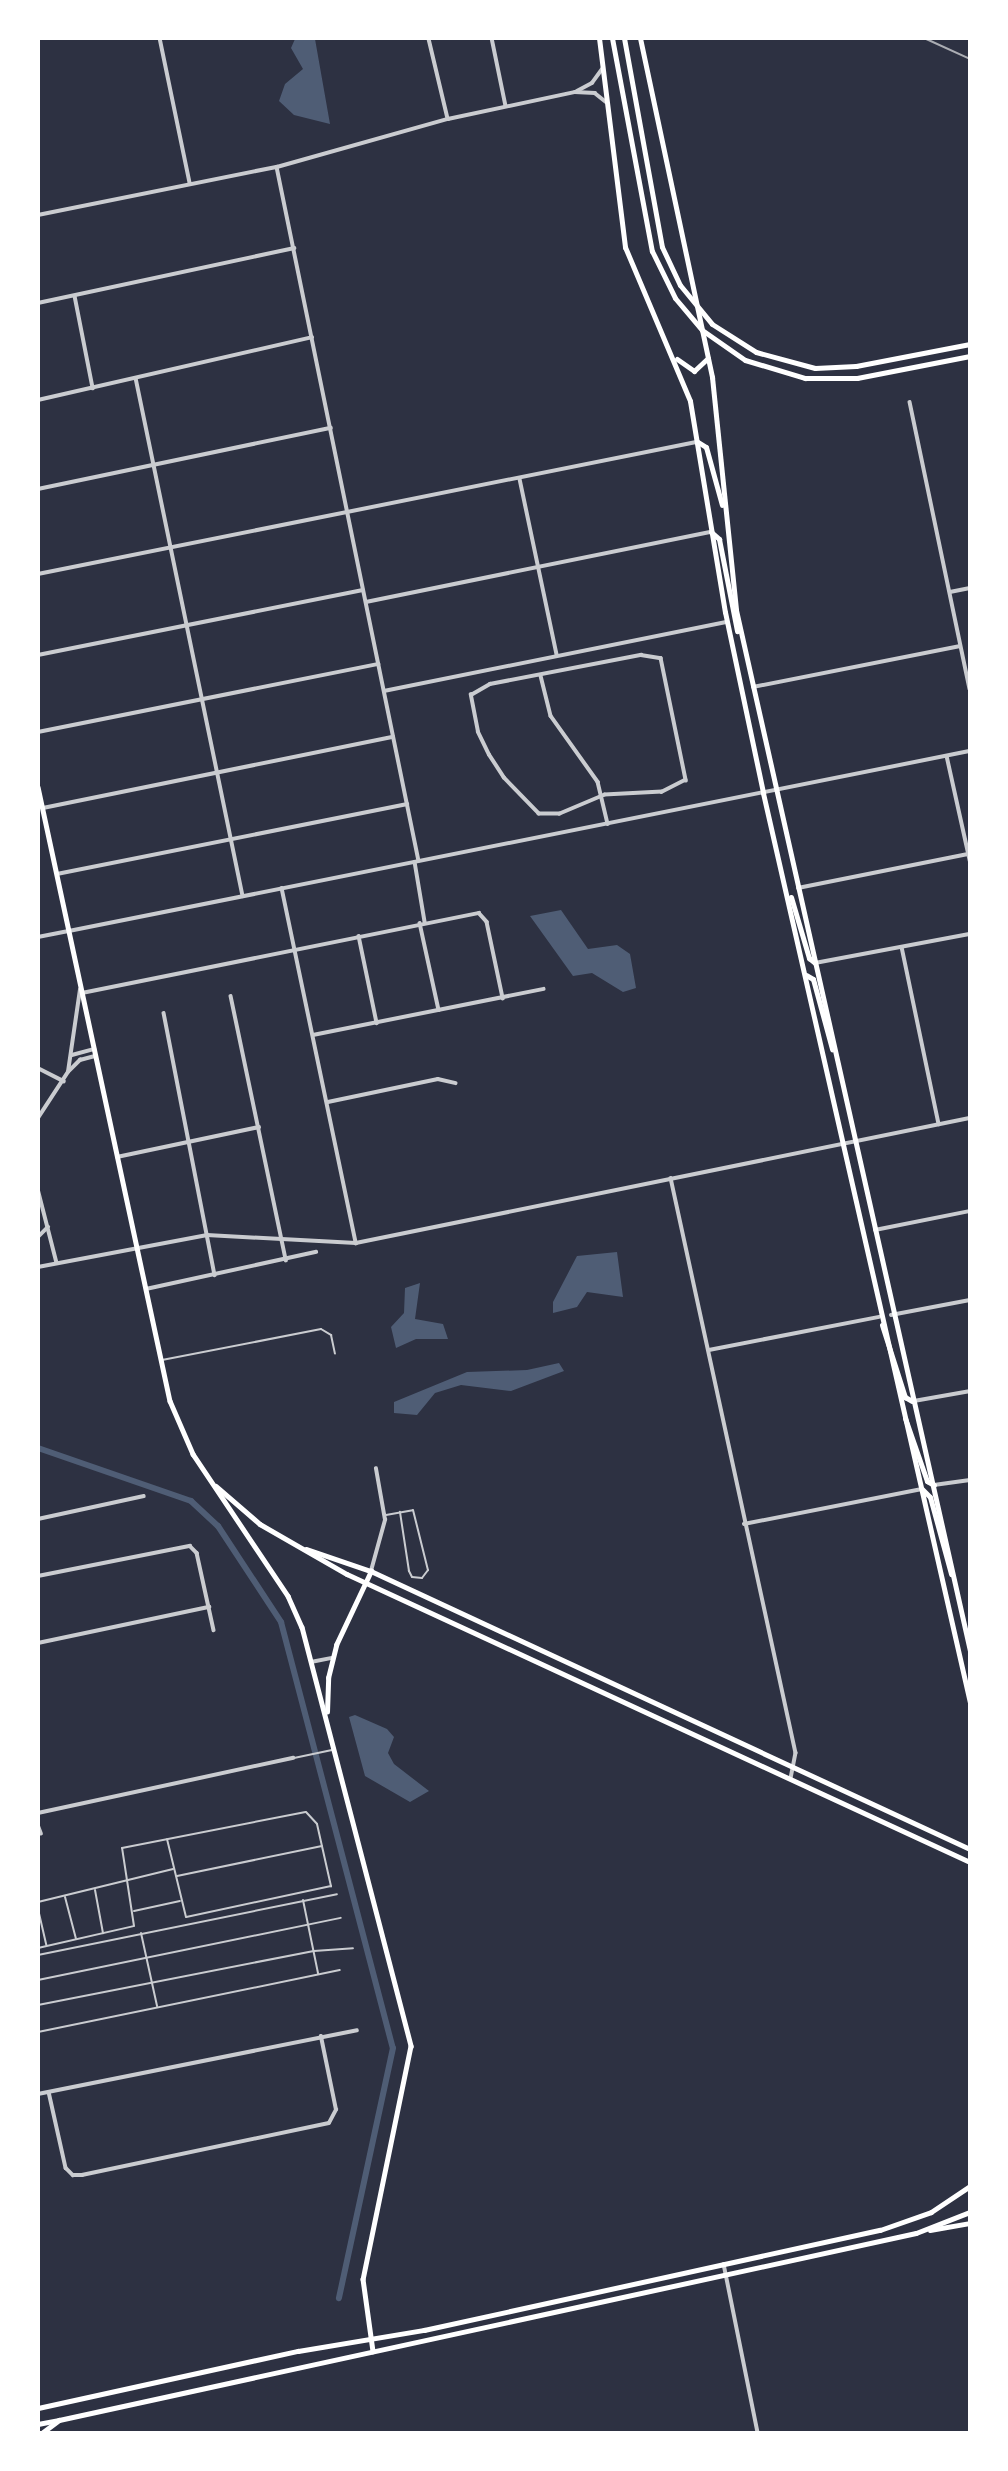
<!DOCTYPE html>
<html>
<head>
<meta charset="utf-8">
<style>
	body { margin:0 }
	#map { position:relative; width:1008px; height:2471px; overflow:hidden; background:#2d3142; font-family:"Source Sans 3",sans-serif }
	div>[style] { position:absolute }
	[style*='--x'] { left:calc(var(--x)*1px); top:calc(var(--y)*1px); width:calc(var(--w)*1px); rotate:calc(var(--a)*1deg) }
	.water>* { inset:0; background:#4f5d75 }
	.canal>* { height:6px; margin:-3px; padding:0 3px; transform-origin:3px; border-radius:3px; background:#4f5d75 }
	.service>* { height:2px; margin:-1px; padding:0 1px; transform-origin:1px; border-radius:1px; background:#caccd0 }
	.minor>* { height:3.5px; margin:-1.75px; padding:0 1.75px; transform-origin:1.75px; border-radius:1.75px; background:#caccd0 }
	.tertiary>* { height:3.5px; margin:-1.75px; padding:0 1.75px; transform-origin:1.75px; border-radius:1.75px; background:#caccd0 }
	.secondary>* { height:4.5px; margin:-2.25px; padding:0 2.25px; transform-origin:2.25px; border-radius:2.25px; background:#fff }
	.primary>* { height:5px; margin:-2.5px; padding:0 2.5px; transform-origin:2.5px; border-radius:2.5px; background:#fff }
	.rail>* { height:2px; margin:-1px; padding:0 1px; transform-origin:1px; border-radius:1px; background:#abadb3 }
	span { translate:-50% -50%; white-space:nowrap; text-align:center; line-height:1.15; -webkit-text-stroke:6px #fff; paint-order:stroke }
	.frame { position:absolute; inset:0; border:40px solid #fff; pointer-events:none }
</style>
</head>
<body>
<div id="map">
	<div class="water">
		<div style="clip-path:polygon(295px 39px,315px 39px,330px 124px,294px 115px,279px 101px,285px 84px,303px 69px,291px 48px)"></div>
		<div style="clip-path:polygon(561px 910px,588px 949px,617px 945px,630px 954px,636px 988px,623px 992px,592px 973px,573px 976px,530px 916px)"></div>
		<div style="clip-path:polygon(617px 1252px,623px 1297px,587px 1292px,577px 1307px,553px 1313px,553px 1302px,577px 1256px)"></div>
		<div style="clip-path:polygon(420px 1283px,415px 1319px,443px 1324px,448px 1339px,416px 1339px,396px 1348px,391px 1327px,404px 1313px,405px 1288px)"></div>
		<div style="clip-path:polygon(559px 1363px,564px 1371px,511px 1391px,461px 1385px,435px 1393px,417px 1415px,394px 1413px,394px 1402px,467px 1372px,527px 1370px)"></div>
		<div style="clip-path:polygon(355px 1715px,387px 1729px,394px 1737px,388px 1753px,394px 1764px,429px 1791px,410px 1802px,365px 1776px,349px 1717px)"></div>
	</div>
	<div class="canal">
		<div style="--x:38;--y:1448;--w:162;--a:19.1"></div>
		<div style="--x:191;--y:1501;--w:37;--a:43"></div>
		<div style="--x:218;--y:1526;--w:115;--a:56.7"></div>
		<div style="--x:281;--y:1622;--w:440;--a:75.3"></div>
		<div style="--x:393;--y:2048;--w:256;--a:102.2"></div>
	</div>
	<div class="service">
		<div style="--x:162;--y:1360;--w:162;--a:-11"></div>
		<div style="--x:321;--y:1329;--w:12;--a:31"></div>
		<div style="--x:331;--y:1335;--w:19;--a:78"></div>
		<div style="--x:386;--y:1515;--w:27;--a:-10"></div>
		<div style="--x:413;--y:1510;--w:62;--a:76"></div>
		<div style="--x:428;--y:1570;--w:10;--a:127"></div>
		<div style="--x:422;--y:1578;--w:10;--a:-174"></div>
		<div style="--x:412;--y:1577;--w:7;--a:-117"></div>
		<div style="--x:409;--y:1571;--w:60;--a:-98.7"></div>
		<div style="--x:294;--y:1758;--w:40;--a:-12"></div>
		<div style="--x:177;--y:1876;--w:148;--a:-11.7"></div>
		<div style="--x:95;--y:1890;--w:44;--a:79.5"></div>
		<div style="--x:65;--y:1897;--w:43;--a:75.3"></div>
		<div style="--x:303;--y:1900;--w:75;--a:78.4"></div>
		<div style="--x:38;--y:1902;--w:139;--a:-13.7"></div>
		<div style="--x:38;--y:1909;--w:37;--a:77"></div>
		<div style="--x:134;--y:1911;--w:47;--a:-12.3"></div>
		<div style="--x:141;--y:1933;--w:75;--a:77.6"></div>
		<div style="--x:38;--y:1948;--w:98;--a:-12.9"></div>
		<div style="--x:134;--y:1926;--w:79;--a:-98.7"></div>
		<div style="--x:122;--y:1848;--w:187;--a:-11.1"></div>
		<div style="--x:306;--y:1812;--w:16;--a:47"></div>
		<div style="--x:317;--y:1824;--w:64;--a:77.3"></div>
		<div style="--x:331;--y:1886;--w:148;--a:167.9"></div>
		<div style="--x:186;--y:1917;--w:80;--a:-103.7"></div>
		<div style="--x:38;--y:1955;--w:305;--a:-11.5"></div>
		<div style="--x:38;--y:1980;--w:309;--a:-11.6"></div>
		<div style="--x:38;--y:2005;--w:281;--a:-11.1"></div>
		<div style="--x:314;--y:1951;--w:39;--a:-4"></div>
		<div style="--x:38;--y:2032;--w:308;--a:-11.6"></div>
	</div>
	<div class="minor">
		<div style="--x:160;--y:38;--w:148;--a:78.3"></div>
		<div style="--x:492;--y:38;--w:69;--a:78.4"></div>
		<div style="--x:429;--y:39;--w:82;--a:76.6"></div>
		<div style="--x:277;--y:167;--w:708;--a:78.44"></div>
		<div style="--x:75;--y:296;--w:94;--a:78.9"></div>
		<div style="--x:38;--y:303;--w:262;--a:-12.1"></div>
		<div style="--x:136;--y:378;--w:529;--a:78.33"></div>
		<div style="--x:38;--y:400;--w:281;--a:-12.9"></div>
		<div style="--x:910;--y:402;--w:293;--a:78.2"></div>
		<div style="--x:520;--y:479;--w:180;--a:78.1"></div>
		<div style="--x:38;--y:489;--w:299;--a:-11.8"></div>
		<div style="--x:38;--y:574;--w:671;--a:-11.34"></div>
		<div style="--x:950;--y:592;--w:20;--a:-11"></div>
		<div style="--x:366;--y:602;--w:352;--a:-11.5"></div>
		<div style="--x:38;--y:655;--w:331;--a:-11.3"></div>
		<div style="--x:641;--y:655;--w:20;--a:9"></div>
		<div style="--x:661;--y:658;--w:125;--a:78.4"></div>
		<div style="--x:686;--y:780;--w:27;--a:153"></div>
		<div style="--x:662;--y:792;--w:57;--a:177"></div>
		<div style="--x:605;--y:795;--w:49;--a:157.1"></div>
		<div style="--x:560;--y:814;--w:21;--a:180"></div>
		<div style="--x:539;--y:814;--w:50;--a:-134.2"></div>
		<div style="--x:504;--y:778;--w:27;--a:-123"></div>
		<div style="--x:489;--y:755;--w:25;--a:-116"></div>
		<div style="--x:478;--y:732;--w:38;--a:-101"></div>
		<div style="--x:471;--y:695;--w:22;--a:-30"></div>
		<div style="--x:490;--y:684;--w:154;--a:-10.9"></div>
		<div style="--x:541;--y:676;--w:41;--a:76"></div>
		<div style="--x:551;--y:716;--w:81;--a:54.5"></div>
		<div style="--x:598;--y:782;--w:43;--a:76.6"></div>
		<div style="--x:753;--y:687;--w:211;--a:-11.2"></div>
		<div style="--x:384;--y:691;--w:350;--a:-11.4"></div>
		<div style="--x:38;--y:732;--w:347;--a:-11.3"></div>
		<div style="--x:947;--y:756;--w:107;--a:77.5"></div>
		<div style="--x:43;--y:808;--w:357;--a:-11.5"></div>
		<div style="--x:415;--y:862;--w:61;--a:80.5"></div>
		<div style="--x:57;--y:874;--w:357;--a:-11.3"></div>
		<div style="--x:282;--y:888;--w:363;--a:78.2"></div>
		<div style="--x:798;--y:888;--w:173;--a:-11.3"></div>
		<div style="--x:420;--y:923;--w:89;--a:77.7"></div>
		<div style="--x:359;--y:936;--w:89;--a:78.3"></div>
		<div style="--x:38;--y:937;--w:32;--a:-11"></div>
		<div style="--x:902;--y:947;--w:181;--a:78.2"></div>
		<div style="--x:815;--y:963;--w:158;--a:-10.6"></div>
		<div style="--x:82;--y:993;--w:405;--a:-11.4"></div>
		<div style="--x:479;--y:913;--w:12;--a:48"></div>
		<div style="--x:487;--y:922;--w:78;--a:78.1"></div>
		<div style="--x:231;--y:996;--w:270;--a:78.2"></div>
		<div style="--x:164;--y:1013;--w:267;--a:79"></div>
		<div style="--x:313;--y:1035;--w:235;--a:-11.3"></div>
		<div style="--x:38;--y:1068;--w:29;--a:27"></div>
		<div style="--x:328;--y:1102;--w:112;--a:-11.8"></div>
		<div style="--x:438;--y:1079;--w:18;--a:13"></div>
		<div style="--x:117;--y:1157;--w:145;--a:-11.9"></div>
		<div style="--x:671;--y:1178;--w:588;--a:77.74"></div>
		<div style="--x:796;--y:1753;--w:26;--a:101"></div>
		<div style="--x:38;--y:1189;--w:76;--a:75.6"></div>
		<div style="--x:875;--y:1230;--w:97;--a:-11.3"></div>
		<div style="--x:38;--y:1237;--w:14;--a:-45"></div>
		<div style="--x:146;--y:1289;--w:174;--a:-12.3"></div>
		<div style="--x:891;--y:1315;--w:80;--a:-10.8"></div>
		<div style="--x:709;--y:1350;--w:173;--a:-11"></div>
		<div style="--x:914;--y:1401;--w:57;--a:-10.1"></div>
		<div style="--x:934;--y:1485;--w:36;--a:-8"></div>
		<div style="--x:38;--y:1519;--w:108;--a:-12.2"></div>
		<div style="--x:744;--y:1524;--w:181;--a:-11.1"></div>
		<div style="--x:371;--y:1571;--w:53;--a:-74.6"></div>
		<div style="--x:385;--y:1520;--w:52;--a:-100"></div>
		<div style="--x:38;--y:1576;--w:155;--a:-11.2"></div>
		<div style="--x:190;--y:1546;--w:10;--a:45"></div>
		<div style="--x:197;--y:1553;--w:79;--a:77.6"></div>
		<div style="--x:38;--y:1643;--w:175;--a:-11.9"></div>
		<div style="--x:311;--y:1662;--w:21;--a:-11"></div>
		<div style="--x:38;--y:1813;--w:261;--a:-12.2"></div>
		<div style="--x:38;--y:1825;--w:9;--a:69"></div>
		<div style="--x:49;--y:2092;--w:78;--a:77.4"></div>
		<div style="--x:66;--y:2168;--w:10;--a:45"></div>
		<div style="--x:73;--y:2175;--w:9;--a:0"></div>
		<div style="--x:82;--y:2175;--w:252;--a:-11.9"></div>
		<div style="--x:329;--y:2123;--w:15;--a:-62"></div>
		<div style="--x:336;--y:2110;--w:75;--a:-101.6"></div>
		<div style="--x:38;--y:2094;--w:325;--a:-11.3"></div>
	</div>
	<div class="tertiary">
		<div style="--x:577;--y:91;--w:17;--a:-28"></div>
		<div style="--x:592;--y:83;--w:17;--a:-54"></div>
		<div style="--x:38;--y:215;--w:244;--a:-11.4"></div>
		<div style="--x:277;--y:167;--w:178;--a:-15.7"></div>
		<div style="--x:448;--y:119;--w:130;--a:-12"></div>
		<div style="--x:575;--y:92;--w:20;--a:3"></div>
		<div style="--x:595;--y:93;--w:14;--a:39"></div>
		<div style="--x:69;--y:931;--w:919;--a:-11.3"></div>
		<div style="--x:72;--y:1055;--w:23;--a:-15"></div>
		<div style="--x:69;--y:1071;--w:16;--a:-45"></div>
		<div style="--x:80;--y:1060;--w:16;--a:-15"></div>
		<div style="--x:38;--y:1118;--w:55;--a:-56.9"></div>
		<div style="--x:68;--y:1072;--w:83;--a:-81.7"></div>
		<div style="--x:38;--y:1267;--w:172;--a:-10.7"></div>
		<div style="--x:207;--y:1235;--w:149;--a:3.1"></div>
		<div style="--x:356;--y:1243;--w:627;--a:-11.51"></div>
		<div style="--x:724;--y:2264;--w:171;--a:78.6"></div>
	</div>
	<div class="secondary">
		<div style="--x:38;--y:787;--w:628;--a:77.87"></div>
		<div style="--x:170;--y:1401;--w:58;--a:66.5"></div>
		<div style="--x:193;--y:1454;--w:171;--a:56.2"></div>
		<div style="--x:288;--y:1596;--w:34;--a:66"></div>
		<div style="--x:302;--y:1627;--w:433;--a:75.4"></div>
		<div style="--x:411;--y:2046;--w:238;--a:101.6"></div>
		<div style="--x:363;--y:2279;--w:73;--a:82.1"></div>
		<div style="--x:216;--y:1486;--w:58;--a:40.8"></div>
		<div style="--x:260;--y:1524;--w:100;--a:29.9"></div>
		<div style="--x:347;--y:1574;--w:686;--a:24.81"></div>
		<div style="--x:306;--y:1549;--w:69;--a:18.7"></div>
		<div style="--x:371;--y:1571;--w:660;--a:24.9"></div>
		<div style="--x:327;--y:1712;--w:34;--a:-88"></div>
		<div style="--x:328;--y:1678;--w:34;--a:-76"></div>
		<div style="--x:336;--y:1645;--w:82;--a:-64.7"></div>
		<div style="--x:930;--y:2230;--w:41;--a:-9.9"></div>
		<div style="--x:38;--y:2424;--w:20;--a:-11"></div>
	</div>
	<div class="primary">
		<div style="--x:599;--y:38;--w:211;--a:82.9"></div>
		<div style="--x:625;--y:247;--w:167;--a:67.1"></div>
		<div style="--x:690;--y:401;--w:214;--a:80.6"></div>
		<div style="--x:725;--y:612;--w:185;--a:78.1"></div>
		<div style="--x:763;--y:793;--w:933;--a:77.18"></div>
		<div style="--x:612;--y:38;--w:217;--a:79.4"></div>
		<div style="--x:652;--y:251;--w:52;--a:63.9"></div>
		<div style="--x:675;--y:298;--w:42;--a:49.8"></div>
		<div style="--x:702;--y:330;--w:52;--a:34.9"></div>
		<div style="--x:745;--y:360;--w:63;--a:16.7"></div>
		<div style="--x:805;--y:378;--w:52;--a:0"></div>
		<div style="--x:857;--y:378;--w:115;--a:-11"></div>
		<div style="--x:624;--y:38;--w:212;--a:79.7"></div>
		<div style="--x:662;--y:247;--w:42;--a:64.7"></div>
		<div style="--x:680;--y:285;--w:50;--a:50.6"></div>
		<div style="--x:712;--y:324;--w:52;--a:32.5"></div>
		<div style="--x:756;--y:352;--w:61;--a:15.2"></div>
		<div style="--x:815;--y:368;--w:41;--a:-2.8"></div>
		<div style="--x:856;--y:366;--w:116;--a:-10.9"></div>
		<div style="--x:640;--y:38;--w:347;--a:78"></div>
		<div style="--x:712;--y:377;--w:234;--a:84.1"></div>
		<div style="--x:736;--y:610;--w:1067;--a:77.33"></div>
		<div style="--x:677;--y:359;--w:21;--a:35"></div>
		<div style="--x:694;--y:371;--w:19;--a:-43"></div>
		<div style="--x:698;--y:442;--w:9;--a:32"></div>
		<div style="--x:706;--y:447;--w:60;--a:74.6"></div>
		<div style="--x:711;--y:532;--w:11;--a:41"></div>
		<div style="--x:719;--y:539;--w:94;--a:78.9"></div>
		<div style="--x:791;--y:897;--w:64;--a:73.6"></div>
		<div style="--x:809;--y:958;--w:8;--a:40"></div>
		<div style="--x:806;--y:975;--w:8;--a:30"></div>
		<div style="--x:813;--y:979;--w:73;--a:74.8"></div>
		<div style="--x:882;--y:1325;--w:76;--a:72.3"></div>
		<div style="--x:905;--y:1397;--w:8;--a:30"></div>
		<div style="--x:905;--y:1418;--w:67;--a:70.8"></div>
		<div style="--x:927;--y:1481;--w:8;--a:30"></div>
		<div style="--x:922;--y:1489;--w:11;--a:45"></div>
		<div style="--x:930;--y:1497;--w:80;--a:74.7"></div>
		<div style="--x:38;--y:2408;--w:266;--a:-12.4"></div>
		<div style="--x:298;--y:2351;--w:128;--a:-9.5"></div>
		<div style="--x:424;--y:2330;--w:467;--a:-12.4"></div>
		<div style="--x:880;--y:2230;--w:54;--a:-19.4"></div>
		<div style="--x:931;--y:2212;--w:47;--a:-33.7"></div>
		<div style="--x:43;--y:2432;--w:20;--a:-37"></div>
		<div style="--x:59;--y:2420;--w:877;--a:-12.31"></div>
		<div style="--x:916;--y:2233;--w:58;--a:-21.3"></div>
	</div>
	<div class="rail">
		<div style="--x:924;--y:38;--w:51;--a:24.5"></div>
	</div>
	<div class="frame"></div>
</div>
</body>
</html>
